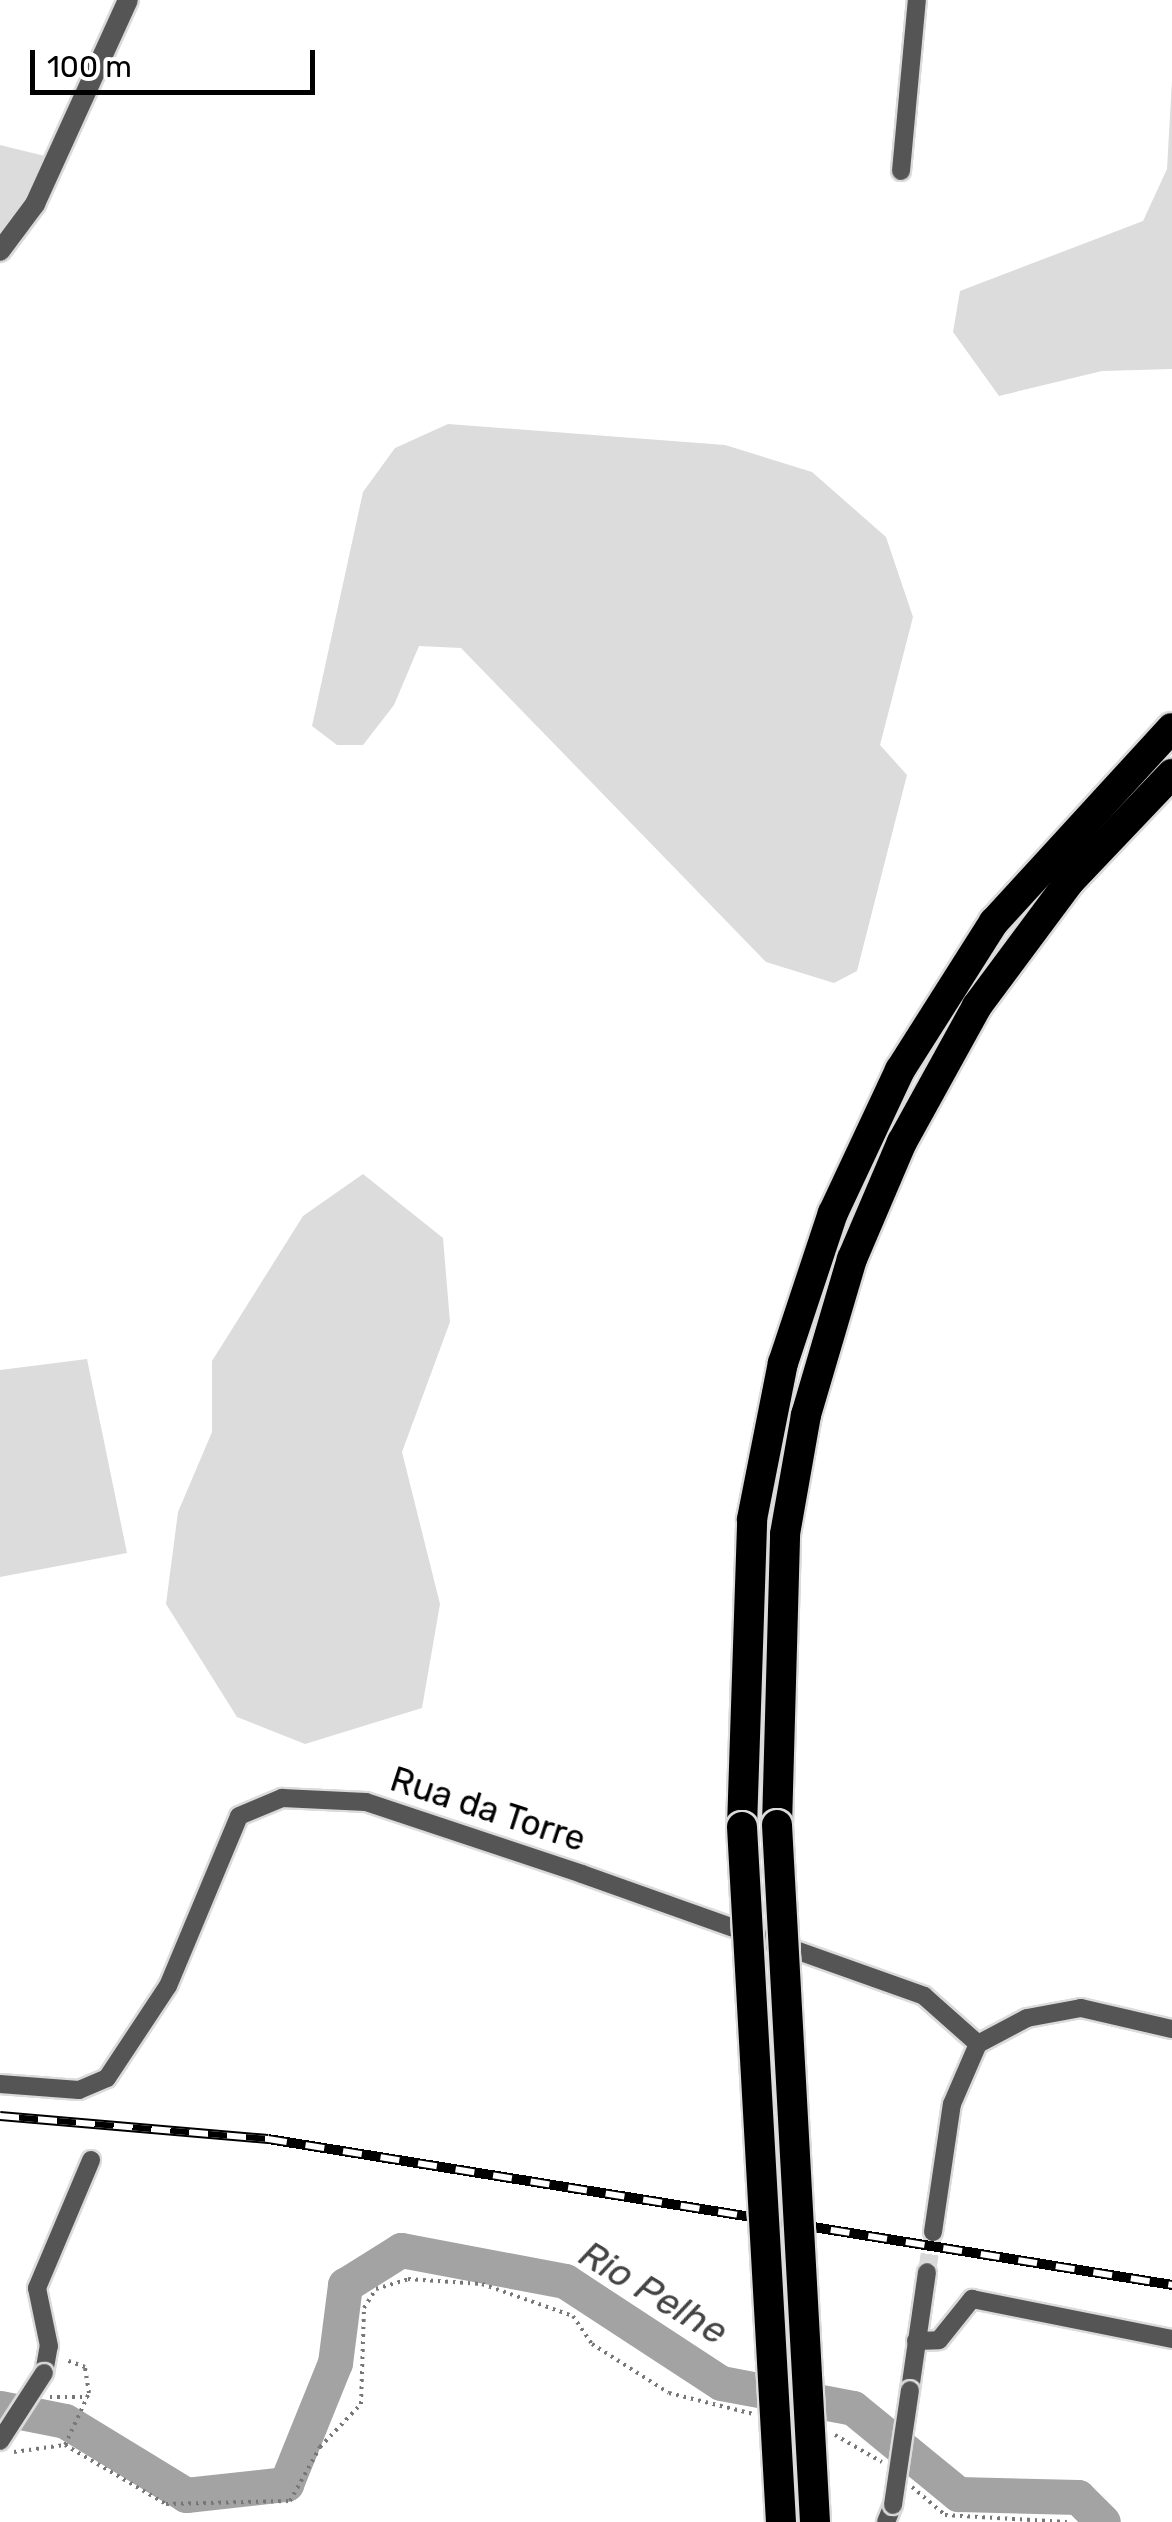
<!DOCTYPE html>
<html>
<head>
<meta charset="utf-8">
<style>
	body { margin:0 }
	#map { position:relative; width:1172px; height:2522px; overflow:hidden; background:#fff; font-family:Rubik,sans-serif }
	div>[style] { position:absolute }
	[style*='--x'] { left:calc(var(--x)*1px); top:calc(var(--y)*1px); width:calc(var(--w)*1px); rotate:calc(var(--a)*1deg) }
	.green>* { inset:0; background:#dcdcdc }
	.river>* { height:35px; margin:-17.5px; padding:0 17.5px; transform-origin:17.5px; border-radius:17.5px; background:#a3a3a3 }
	.minor-tunnel>* { height:18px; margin-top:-9px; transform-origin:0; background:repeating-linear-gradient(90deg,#d9d9d9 0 18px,transparent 0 27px) }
	.path>* { height:4px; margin-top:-2px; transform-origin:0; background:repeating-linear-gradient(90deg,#777 0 2.5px,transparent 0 7.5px) }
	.roads { filter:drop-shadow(2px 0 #dbdbdb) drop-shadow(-2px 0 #dbdbdb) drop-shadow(0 2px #dbdbdb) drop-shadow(0 -2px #dbdbdb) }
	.minor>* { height:18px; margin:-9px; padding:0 9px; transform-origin:9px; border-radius:9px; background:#555 }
	.tertiary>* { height:20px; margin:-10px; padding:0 10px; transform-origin:10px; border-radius:10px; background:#555 }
	.motorway>* { height:30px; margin:-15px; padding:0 15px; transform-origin:15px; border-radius:15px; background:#000 }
	.rail>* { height:10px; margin-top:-5px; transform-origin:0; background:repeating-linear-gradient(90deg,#fff 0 19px,#000 0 38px); box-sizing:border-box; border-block:2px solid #000 }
	.bridges { filter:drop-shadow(2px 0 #dbdbdb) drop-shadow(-2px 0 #dbdbdb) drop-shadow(0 2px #dbdbdb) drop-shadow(0 -2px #dbdbdb) }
	.minor-bridge>* { height:18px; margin:-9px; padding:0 9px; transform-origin:9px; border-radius:9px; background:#555 }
	.motorway-bridge>* { height:30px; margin:-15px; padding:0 15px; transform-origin:15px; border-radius:15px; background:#000 }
	span { translate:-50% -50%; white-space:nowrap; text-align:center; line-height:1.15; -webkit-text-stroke:8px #fff; paint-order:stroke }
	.street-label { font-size:35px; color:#000 }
	.water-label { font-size:38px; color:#444; font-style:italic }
	.scale { position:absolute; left:30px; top:50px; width:285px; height:45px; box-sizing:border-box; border:5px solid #000; border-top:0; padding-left:12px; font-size:30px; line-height:35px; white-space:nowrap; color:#000; -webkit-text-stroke:8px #fff; paint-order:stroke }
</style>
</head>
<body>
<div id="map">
	<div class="green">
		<div style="clip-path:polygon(1172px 80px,1172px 369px,1102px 371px,999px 396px,953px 332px,960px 291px,1143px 221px,1167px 169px)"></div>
		<div style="clip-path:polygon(0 145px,57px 159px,0 251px)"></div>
		<div style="clip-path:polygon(448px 424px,725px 445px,812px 472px,886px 537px,913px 617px,880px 745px,907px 775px,857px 971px,834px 983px,766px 962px,461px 648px,419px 646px,394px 705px,363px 745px,337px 745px,312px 726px,363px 492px,395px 448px)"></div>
		<div style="clip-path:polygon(363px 1174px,443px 1238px,450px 1322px,402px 1452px,440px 1604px,422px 1708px,305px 1744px,237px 1717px,166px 1604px,178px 1512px,212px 1432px,212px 1361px,303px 1216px)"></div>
		<div style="clip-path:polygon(87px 1359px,127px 1553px,0 1577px,0 1370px)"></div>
	</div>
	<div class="river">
		<div style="--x:0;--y:2408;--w:66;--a:11.3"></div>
		<div style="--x:65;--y:2421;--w:142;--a:31.4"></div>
		<div style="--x:186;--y:2495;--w:101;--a:-6.3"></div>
		<div style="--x:286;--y:2484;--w:131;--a:-68"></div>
		<div style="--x:335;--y:2363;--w:79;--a:-82.7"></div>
		<div style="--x:345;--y:2285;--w:66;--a:-32"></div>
		<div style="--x:401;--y:2250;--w:167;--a:10.7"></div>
		<div style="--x:565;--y:2281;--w:186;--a:33.2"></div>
		<div style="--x:721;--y:2383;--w:134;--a:10.7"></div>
		<div style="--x:853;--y:2408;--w:136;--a:39.3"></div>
		<div style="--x:958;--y:2494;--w:120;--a:1.4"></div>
		<div style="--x:1078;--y:2497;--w:35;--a:45"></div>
	</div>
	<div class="minor-tunnel">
		<div style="--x:927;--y:2272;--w:40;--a:-81.5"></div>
	</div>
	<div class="path">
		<div style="--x:50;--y:2397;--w:38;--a:0"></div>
		<div style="--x:835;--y:2435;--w:54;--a:29.9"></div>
		<div style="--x:65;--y:2445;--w:57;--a:-65.2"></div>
		<div style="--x:89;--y:2393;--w:26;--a:-99"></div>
		<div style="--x:85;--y:2367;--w:20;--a:-160"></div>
		<div style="--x:14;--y:2452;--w:51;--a:-7.8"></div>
		<div style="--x:65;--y:2445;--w:117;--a:30.3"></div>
		<div style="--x:166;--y:2504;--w:124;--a:-1.4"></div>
		<div style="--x:290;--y:2501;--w:62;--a:-60.9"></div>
		<div style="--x:320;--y:2447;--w:59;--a:-46.4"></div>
		<div style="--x:361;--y:2404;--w:96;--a:-88.2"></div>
		<div style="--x:364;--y:2308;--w:22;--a:-58"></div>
		<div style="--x:376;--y:2289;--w:34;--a:-17"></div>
		<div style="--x:408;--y:2279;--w:74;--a:3.9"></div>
		<div style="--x:482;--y:2284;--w:96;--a:19.4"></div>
		<div style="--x:573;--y:2316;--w:34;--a:56"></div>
		<div style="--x:592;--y:2344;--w:91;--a:32.5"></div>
		<div style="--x:669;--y:2393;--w:87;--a:14"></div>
		<div style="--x:912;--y:2487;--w:43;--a:40.3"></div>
		<div style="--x:945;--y:2515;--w:122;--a:3.3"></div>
	</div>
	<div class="roads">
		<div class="minor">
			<div style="--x:901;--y:171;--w:172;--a:-84.7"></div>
			<div style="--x:0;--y:2084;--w:79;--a:4.3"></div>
			<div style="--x:79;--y:2090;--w:30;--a:-23"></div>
			<div style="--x:107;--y:2078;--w:110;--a:-56.5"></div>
			<div style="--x:168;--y:1986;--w:184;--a:-67.3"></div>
			<div style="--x:239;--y:1816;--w:47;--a:-22.7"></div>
			<div style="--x:282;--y:1798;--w:84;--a:2.7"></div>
			<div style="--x:366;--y:1802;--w:228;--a:18.4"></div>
			<div style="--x:582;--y:1874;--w:363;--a:19.6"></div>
			<div style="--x:924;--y:1996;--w:72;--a:41.6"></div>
			<div style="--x:933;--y:2232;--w:129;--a:-81.6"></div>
			<div style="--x:952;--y:2104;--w:65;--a:-66.6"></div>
			<div style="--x:978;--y:2044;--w:55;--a:-28"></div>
			<div style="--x:1027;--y:2018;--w:55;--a:-10.5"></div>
			<div style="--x:1081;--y:2008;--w:93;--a:13"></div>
			<div style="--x:916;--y:2341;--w:23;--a:-2"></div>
			<div style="--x:939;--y:2340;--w:53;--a:-51.2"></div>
			<div style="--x:972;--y:2299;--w:204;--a:11.3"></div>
			<div style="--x:44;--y:2373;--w:27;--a:-80"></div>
			<div style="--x:49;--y:2346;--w:59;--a:-101.7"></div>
			<div style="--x:37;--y:2288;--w:139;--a:-67.1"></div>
			<div style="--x:910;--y:2390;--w:119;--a:-81.8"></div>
			<div style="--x:886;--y:2522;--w:18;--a:-68"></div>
		</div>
		<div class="tertiary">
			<div style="--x:0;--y:251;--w:59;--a:-53.3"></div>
			<div style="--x:35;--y:204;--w:224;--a:-65.5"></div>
		</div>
		<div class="motorway">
			<div style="--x:777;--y:1825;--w:291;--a:-88.4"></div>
			<div style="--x:785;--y:1534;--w:121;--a:-80"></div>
			<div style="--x:806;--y:1415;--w:163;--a:-73.6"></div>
			<div style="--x:852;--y:1259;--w:127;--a:-66.9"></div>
			<div style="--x:902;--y:1142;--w:155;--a:-61.1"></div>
			<div style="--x:977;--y:1006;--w:156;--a:-53.4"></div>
			<div style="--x:1070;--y:881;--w:148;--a:-46.4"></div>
			<div style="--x:742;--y:1827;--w:308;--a:-88.1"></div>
			<div style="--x:752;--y:1519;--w:159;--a:-78.8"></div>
			<div style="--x:783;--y:1363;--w:158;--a:-71.6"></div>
			<div style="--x:833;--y:1213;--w:158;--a:-64.9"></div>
			<div style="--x:900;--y:1070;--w:175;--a:-57.6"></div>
			<div style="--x:994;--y:922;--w:263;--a:-47.5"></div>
		</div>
	</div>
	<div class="rail">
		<div style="--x:0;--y:2116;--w:269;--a:4.9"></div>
		<div style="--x:268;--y:2139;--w:916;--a:9.17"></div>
	</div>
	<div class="bridges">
		<div class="minor-bridge">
			<div style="--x:0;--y:2441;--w:81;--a:-57.1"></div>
			<div style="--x:893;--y:2505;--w:116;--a:-81.6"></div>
		</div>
		<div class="motorway-bridge">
			<div style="--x:777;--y:1825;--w:698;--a:86.88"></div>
			<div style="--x:742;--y:1827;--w:696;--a:86.79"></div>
		</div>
	</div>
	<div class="street-label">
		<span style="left:488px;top:1809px;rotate:18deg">Rua da Torre</span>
	</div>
	<div class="water-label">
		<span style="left:653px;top:2293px;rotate:31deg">Rio Pelhe</span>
	</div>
	<div class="scale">100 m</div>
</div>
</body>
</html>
